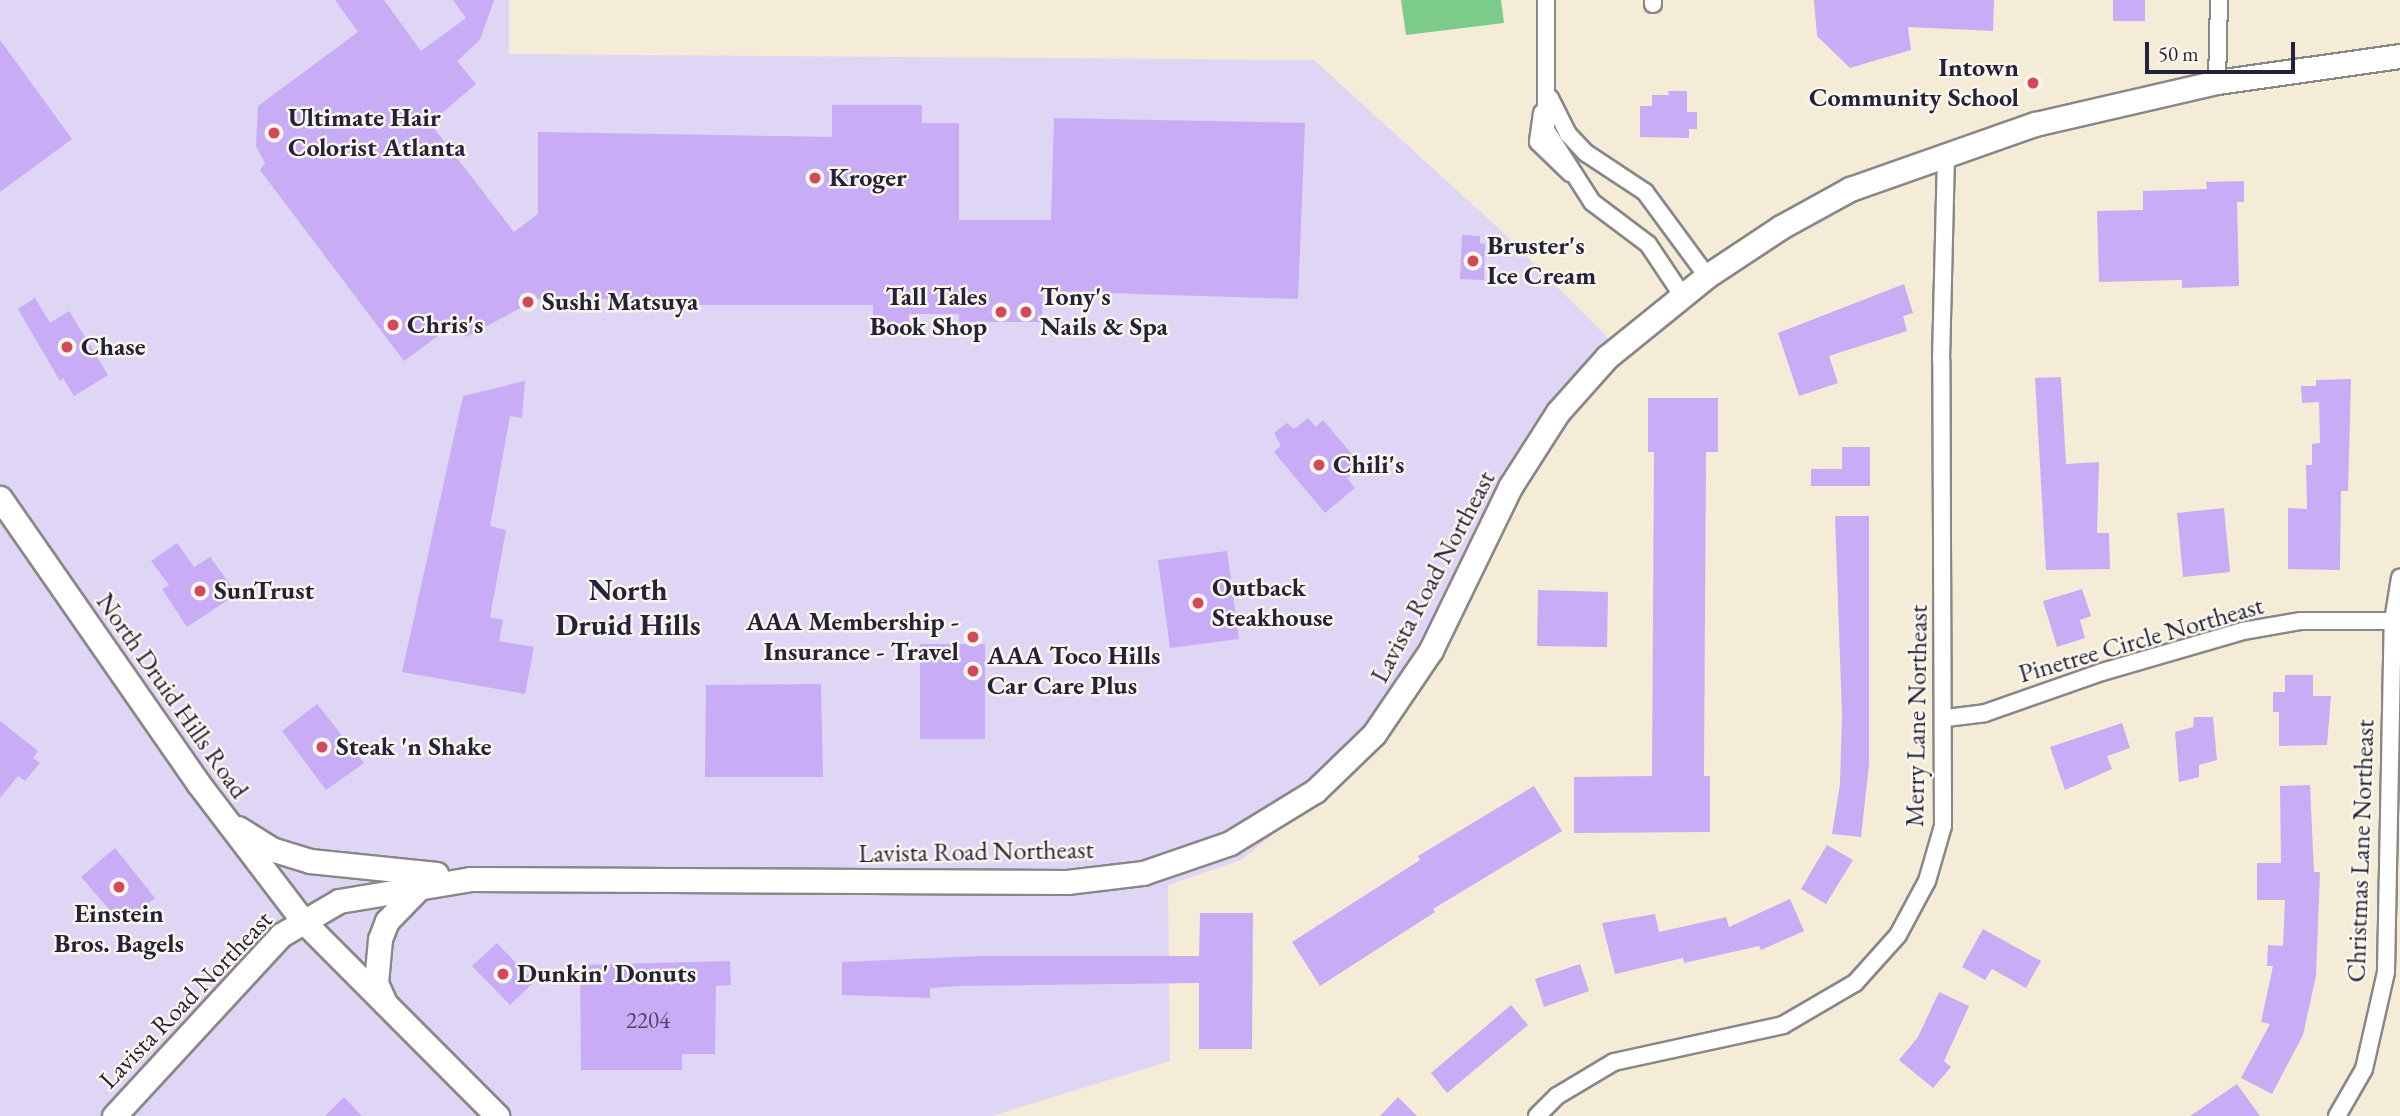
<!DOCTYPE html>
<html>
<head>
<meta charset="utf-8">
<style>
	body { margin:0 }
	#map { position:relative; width:2400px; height:1116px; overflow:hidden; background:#f4ecd6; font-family:"EB Garamond",serif }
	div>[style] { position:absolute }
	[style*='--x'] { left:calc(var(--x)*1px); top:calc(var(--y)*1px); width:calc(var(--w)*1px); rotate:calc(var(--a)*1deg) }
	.built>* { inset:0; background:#dfd5f5 }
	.green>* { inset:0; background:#7dcb8b }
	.building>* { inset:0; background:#c8adf6 }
	.roads { filter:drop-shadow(2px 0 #8b8788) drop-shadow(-2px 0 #8b8788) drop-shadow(0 2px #8b8788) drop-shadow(0 -2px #8b8788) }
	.minor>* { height:16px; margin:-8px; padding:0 8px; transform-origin:8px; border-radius:8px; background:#fff }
	.secondary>* { height:23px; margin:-11.5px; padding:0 11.5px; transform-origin:11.5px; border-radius:11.5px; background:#fff }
	.dots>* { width:19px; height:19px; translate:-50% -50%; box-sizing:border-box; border:4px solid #fbf7ec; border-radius:50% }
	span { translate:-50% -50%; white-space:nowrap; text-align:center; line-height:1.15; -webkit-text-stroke:5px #fbf7ec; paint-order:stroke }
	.number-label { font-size:23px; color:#4c456a }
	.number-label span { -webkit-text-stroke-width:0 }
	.poi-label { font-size:26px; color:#22223b; font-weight:700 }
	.right { translate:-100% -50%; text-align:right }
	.left { translate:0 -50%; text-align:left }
	.street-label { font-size:26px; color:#22223b }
	.quarter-label { font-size:30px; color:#22223b; font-weight:700 }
	.scale { position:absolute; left:2145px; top:42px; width:150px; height:32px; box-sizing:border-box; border:4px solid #22223b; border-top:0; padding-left:9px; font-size:21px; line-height:24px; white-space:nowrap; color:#22223b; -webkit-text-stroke:5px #fbf7ec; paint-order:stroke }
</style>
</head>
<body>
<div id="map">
	<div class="built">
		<div style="clip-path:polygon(0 0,509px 0,509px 54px,1314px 60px,1495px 225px,1620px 350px,1510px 481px,1480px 564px,1412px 699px,1338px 782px,1241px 860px,1168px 885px,1170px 1061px,992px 1116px,0 1116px)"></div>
	</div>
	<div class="green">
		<div style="clip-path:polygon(1401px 0,1501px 0,1504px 23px,1406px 35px)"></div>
	</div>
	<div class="building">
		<div style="clip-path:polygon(335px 0,384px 0,421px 51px,466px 18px,453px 0,494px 0,480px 40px,457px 61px,476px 84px,430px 123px,514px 232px,538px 214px,538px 132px,832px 137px,832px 105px,922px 105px,922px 123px,959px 123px,959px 220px,1051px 220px,1054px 118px,1305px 123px,1298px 299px,1043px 291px,1042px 322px,959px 322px,959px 314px,909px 314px,909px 324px,873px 324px,873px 305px,670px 305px,670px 299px,538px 299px,466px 337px,457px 322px,404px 361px,260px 170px,265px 163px,256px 146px,258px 106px,358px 32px)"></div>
		<div style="clip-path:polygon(1814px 0,1994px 0,1993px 31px,1908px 27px,1911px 50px,1850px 68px,1817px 36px)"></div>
		<div style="clip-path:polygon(2113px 0,2145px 0,2145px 21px,2113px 21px)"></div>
		<div style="clip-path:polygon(0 40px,72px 139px,0 192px)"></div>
		<div style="clip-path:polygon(1668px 91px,1687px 91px,1687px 112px,1697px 112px,1697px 129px,1689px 129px,1689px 138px,1640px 137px,1640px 106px,1652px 106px,1652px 95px,1669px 95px)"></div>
		<div style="clip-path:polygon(2244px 181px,2244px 202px,2237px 202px,2239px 286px,2182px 288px,2182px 280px,2099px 282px,2097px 211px,2143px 210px,2143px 191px,2207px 189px,2206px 182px)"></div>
		<div style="clip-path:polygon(1462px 235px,1480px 236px,1480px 243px,1485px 244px,1484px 280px,1460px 279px)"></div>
		<div style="clip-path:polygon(1904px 284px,1913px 313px,1903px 316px,1907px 331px,1829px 356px,1838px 383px,1799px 396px,1778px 333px)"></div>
		<div style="clip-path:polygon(35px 298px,50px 323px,69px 311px,108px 375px,74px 396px,63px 378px,60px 381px,18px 309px)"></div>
		<div style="clip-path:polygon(2061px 377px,2066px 464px,2099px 462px,2097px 533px,2109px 533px,2110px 569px,2046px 570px,2035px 378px)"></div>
		<div style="clip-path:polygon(2351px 379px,2348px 491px,2341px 491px,2340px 570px,2288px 569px,2288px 508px,2307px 509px,2306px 465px,2312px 465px,2312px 444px,2320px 443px,2319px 402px,2302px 403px,2301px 386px,2316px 386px,2316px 380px)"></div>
		<div style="clip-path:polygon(525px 381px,522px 418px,510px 416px,490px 526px,506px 530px,490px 617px,503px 620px,499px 641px,534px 647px,525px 694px,402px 672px,463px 396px)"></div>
		<div style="clip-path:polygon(1648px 398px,1718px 398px,1718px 452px,1706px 452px,1704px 776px,1710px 776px,1710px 832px,1574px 833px,1574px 777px,1652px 776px,1654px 452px,1648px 452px)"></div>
		<div style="clip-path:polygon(1308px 418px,1316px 427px,1323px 420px,1362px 466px,1347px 478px,1355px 488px,1325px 513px,1274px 452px,1281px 446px,1274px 433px,1287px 423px,1294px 429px)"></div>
		<div style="clip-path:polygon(1842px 447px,1870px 447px,1870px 486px,1811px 486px,1811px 469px,1842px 469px)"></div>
		<div style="clip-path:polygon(2224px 508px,2230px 572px,2183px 577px,2177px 513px)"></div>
		<div style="clip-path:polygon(1835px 516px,1869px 516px,1869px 765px,1861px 837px,1832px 834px,1840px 784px,1842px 716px)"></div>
		<div style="clip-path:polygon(177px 543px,194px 567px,210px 557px,237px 594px,187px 627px,162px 589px,169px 585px,151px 561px)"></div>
		<div style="clip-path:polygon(1227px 551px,1239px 639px,1170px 648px,1158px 560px)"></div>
		<div style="clip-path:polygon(2082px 589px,2091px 616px,2080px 620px,2085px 638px,2057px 647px,2043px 601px)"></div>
		<div style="clip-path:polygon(1538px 590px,1608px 592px,1607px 647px,1537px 646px)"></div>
		<div style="clip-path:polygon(920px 644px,985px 644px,985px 739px,920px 739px)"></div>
		<div style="clip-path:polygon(2285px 675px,2313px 675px,2313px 696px,2331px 696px,2327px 745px,2279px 746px,2279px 712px,2273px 712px,2273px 692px,2285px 692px)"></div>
		<div style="clip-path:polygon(821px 684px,823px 777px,705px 777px,706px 685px)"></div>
		<div style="clip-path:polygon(317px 704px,364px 763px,326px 790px,282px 731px)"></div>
		<div style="clip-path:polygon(2194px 717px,2213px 717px,2217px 760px,2199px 765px,2199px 777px,2179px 782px,2175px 732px,2193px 727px)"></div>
		<div style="clip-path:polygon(0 721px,38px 751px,33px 758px,40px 763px,25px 781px,18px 776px,0 798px)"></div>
		<div style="clip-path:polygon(2122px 723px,2130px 748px,2107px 756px,2112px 769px,2065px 790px,2050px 747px)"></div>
		<div style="clip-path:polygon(2310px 785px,2314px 872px,2320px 872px,2316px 976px,2303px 1035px,2272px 1094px,2241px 1078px,2270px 1024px,2261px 1022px,2273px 966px,2267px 966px,2268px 945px,2283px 946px,2285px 900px,2257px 900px,2257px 863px,2281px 863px,2280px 786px)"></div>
		<div style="clip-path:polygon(1534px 786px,1562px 831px,1433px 909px,1435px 912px,1320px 986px,1292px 942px,1420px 860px,1418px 856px)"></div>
		<div style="clip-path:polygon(1827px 845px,1853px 860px,1826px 904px,1801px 889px)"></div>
		<div style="clip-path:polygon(115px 848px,155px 898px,122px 924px,81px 877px)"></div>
		<div style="clip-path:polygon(1790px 899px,1804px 931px,1761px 950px,1759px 946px,1684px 963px,1683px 958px,1615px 974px,1602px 923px,1655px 914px,1659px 932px,1726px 917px,1729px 927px)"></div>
		<div style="clip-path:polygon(1200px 913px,1253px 913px,1252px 1049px,1199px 1049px,1199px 983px,958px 986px,930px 988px,930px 998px,842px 995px,842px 962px,981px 956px,1199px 956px)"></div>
		<div style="clip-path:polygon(1983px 929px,2041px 961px,2026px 988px,1992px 969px,1985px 980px,1962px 967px)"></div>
		<div style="clip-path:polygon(497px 943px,534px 982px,510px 1005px,472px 966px)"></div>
		<div style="clip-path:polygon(730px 961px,731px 985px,716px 986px,715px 1054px,682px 1054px,682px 1070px,581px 1070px,580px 965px)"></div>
		<div style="clip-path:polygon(1580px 964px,1589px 991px,1544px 1007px,1535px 979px)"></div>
		<div style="clip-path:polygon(1939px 992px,1969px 1006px,1944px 1061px,1951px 1067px,1933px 1088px,1899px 1060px,1918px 1037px)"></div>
		<div style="clip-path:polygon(1511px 1005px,1528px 1025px,1447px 1093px,1431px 1073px)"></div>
		<div style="clip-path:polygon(2237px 1084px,2260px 1116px,2190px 1116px)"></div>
		<div style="clip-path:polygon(344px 1097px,362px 1116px,325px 1116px)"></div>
		<div style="clip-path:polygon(1398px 1097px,1417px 1116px,1380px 1116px)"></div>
	</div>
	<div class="roads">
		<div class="minor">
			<div style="--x:1546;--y:0;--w:130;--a:90"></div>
			<div style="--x:1546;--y:130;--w:85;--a:57.4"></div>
			<div style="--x:1592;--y:202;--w:70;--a:36.9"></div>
			<div style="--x:1648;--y:244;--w:61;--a:56.3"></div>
			<div style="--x:1653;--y:4;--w:4;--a:-90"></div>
			<div style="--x:2217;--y:82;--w:82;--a:-88.6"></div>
			<div style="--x:1550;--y:98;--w:40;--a:63.4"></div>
			<div style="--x:1568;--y:134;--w:26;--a:47"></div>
			<div style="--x:1586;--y:153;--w:71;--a:33.5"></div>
			<div style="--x:1645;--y:192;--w:104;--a:53.6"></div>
			<div style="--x:1542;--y:113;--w:29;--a:98"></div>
			<div style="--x:1538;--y:142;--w:45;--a:44.1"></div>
			<div style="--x:1946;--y:718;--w:39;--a:-7"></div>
			<div style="--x:1985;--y:713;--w:124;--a:-19.3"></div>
			<div style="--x:2102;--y:672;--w:147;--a:-16.2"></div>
			<div style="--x:2243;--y:631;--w:59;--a:-9.8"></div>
			<div style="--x:2301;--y:621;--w:92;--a:0"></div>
			<div style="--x:1537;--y:1116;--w:28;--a:-45"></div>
			<div style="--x:1557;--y:1096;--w:66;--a:-30.8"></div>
			<div style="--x:1614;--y:1062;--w:173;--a:-12.3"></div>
			<div style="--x:1783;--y:1025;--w:83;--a:-30.3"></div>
			<div style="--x:1855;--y:983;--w:64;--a:-48.1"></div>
			<div style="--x:1898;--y:935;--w:61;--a:-61.8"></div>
			<div style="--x:1927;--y:881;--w:57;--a:-73.8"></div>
			<div style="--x:1943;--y:826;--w:466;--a:-90.2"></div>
			<div style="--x:1941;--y:360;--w:203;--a:-88.6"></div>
			<div style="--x:2337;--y:1116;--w:54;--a:-60.1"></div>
			<div style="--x:2364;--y:1069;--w:99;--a:-77.2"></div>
			<div style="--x:2386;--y:972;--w:351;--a:-88.9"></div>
			<div style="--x:2393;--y:621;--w:44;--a:-80.8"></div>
		</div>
		<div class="secondary">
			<div style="--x:0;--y:498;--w:347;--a:55.2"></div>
			<div style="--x:198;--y:783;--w:175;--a:52.7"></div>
			<div style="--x:304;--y:922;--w:274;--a:45.1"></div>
			<div style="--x:238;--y:828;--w:39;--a:32"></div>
			<div style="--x:271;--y:849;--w:41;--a:17.1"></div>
			<div style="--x:310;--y:861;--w:127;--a:5.9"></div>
			<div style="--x:385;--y:1003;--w:22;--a:-114"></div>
			<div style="--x:376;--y:983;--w:44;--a:-84.8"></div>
			<div style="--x:380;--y:939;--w:19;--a:-69"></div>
			<div style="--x:387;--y:921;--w:52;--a:-45.8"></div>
			<div style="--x:114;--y:1116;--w:246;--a:-47.3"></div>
			<div style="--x:281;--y:935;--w:67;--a:-30.4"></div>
			<div style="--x:339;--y:901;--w:133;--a:-9.5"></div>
			<div style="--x:470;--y:879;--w:597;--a:0.29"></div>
			<div style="--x:1067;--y:882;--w:77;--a:-6.8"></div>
			<div style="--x:1143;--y:873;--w:92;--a:-19"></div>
			<div style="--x:1230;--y:843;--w:100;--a:-31.5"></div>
			<div style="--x:1315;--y:791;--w:82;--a:-44"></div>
			<div style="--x:1374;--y:734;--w:102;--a:-55.8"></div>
			<div style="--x:1431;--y:650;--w:181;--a:-64.1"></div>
			<div style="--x:1510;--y:487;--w:89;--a:-57.4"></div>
			<div style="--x:1558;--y:412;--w:74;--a:-48.3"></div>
			<div style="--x:1607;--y:357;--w:129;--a:-39"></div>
			<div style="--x:1707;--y:276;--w:89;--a:-33.5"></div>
			<div style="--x:1781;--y:227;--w:79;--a:-28.8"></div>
			<div style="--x:1850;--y:189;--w:196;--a:-19.4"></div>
			<div style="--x:2035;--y:124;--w:187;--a:-13"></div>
			<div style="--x:2217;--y:82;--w:185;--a:-8.1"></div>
		</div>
	</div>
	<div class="dots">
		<div style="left:2033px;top:83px;background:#d1495b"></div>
		<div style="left:274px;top:133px;background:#d1495b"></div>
		<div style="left:815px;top:178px;background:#d1495b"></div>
		<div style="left:1473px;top:261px;background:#d1495b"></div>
		<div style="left:528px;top:302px;background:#d1495b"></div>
		<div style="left:1001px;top:312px;background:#d1495b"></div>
		<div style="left:1026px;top:312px;background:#d1495b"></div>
		<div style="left:393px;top:325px;background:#d1495b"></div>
		<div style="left:67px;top:347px;background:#d1495b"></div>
		<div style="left:1319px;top:465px;background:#d1495b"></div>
		<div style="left:200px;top:591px;background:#d1495b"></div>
		<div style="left:1198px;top:603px;background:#d1495b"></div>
		<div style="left:973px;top:637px;background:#d1495b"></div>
		<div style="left:973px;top:671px;background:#d1495b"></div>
		<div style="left:322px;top:747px;background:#d1495b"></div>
		<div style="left:119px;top:887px;background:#d1495b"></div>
		<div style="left:503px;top:974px;background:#d1495b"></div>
	</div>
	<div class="number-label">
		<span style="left:648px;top:1020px">2204</span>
	</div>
	<div class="poi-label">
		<span class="right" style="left:2019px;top:83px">Intown<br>Community School</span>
		<span class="left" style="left:288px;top:133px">Ultimate Hair<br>Colorist Atlanta</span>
		<span class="left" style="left:829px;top:178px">Kroger</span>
		<span class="left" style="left:1487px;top:261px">Bruster's<br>Ice Cream</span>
		<span class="right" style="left:987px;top:312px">Tall Tales<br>Book Shop</span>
		<span class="left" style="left:1040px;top:312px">Tony's<br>Nails &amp; Spa</span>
		<span class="left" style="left:542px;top:302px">Sushi Matsuya</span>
		<span class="left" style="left:407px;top:325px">Chris's</span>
		<span class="left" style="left:81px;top:347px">Chase</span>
		<span class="left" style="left:1333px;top:465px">Chili's</span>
		<span class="left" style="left:1212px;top:603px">Outback<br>Steakhouse</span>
		<span class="left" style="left:214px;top:591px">SunTrust</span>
		<span class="right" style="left:959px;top:637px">AAA Membership -<br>Insurance - Travel</span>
		<span class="left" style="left:987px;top:671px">AAA Toco Hills<br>Car Care Plus</span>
		<span class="left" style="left:336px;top:747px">Steak 'n Shake</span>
		<span style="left:119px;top:929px">Einstein<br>Bros. Bagels</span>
		<span class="left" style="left:517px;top:974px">Dunkin' Donuts</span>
	</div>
	<div class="street-label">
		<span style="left:1433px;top:577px;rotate:-62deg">Lavista Road Northeast</span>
		<span style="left:2141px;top:640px;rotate:-16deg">Pinetree Circle Northeast</span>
		<span style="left:172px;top:696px;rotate:55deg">North Druid Hills Road</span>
		<span style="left:1917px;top:716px;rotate:-89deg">Merry Lane Northeast</span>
		<span style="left:2361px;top:851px;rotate:-88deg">Christmas Lane Northeast</span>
		<span style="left:976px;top:852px;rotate:-1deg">Lavista Road Northeast</span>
		<span style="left:186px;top:1000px;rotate:-46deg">Lavista Road Northeast</span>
	</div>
	<div class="quarter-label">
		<span style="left:628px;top:607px">North<br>Druid Hills</span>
	</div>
	<div class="scale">50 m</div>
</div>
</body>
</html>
